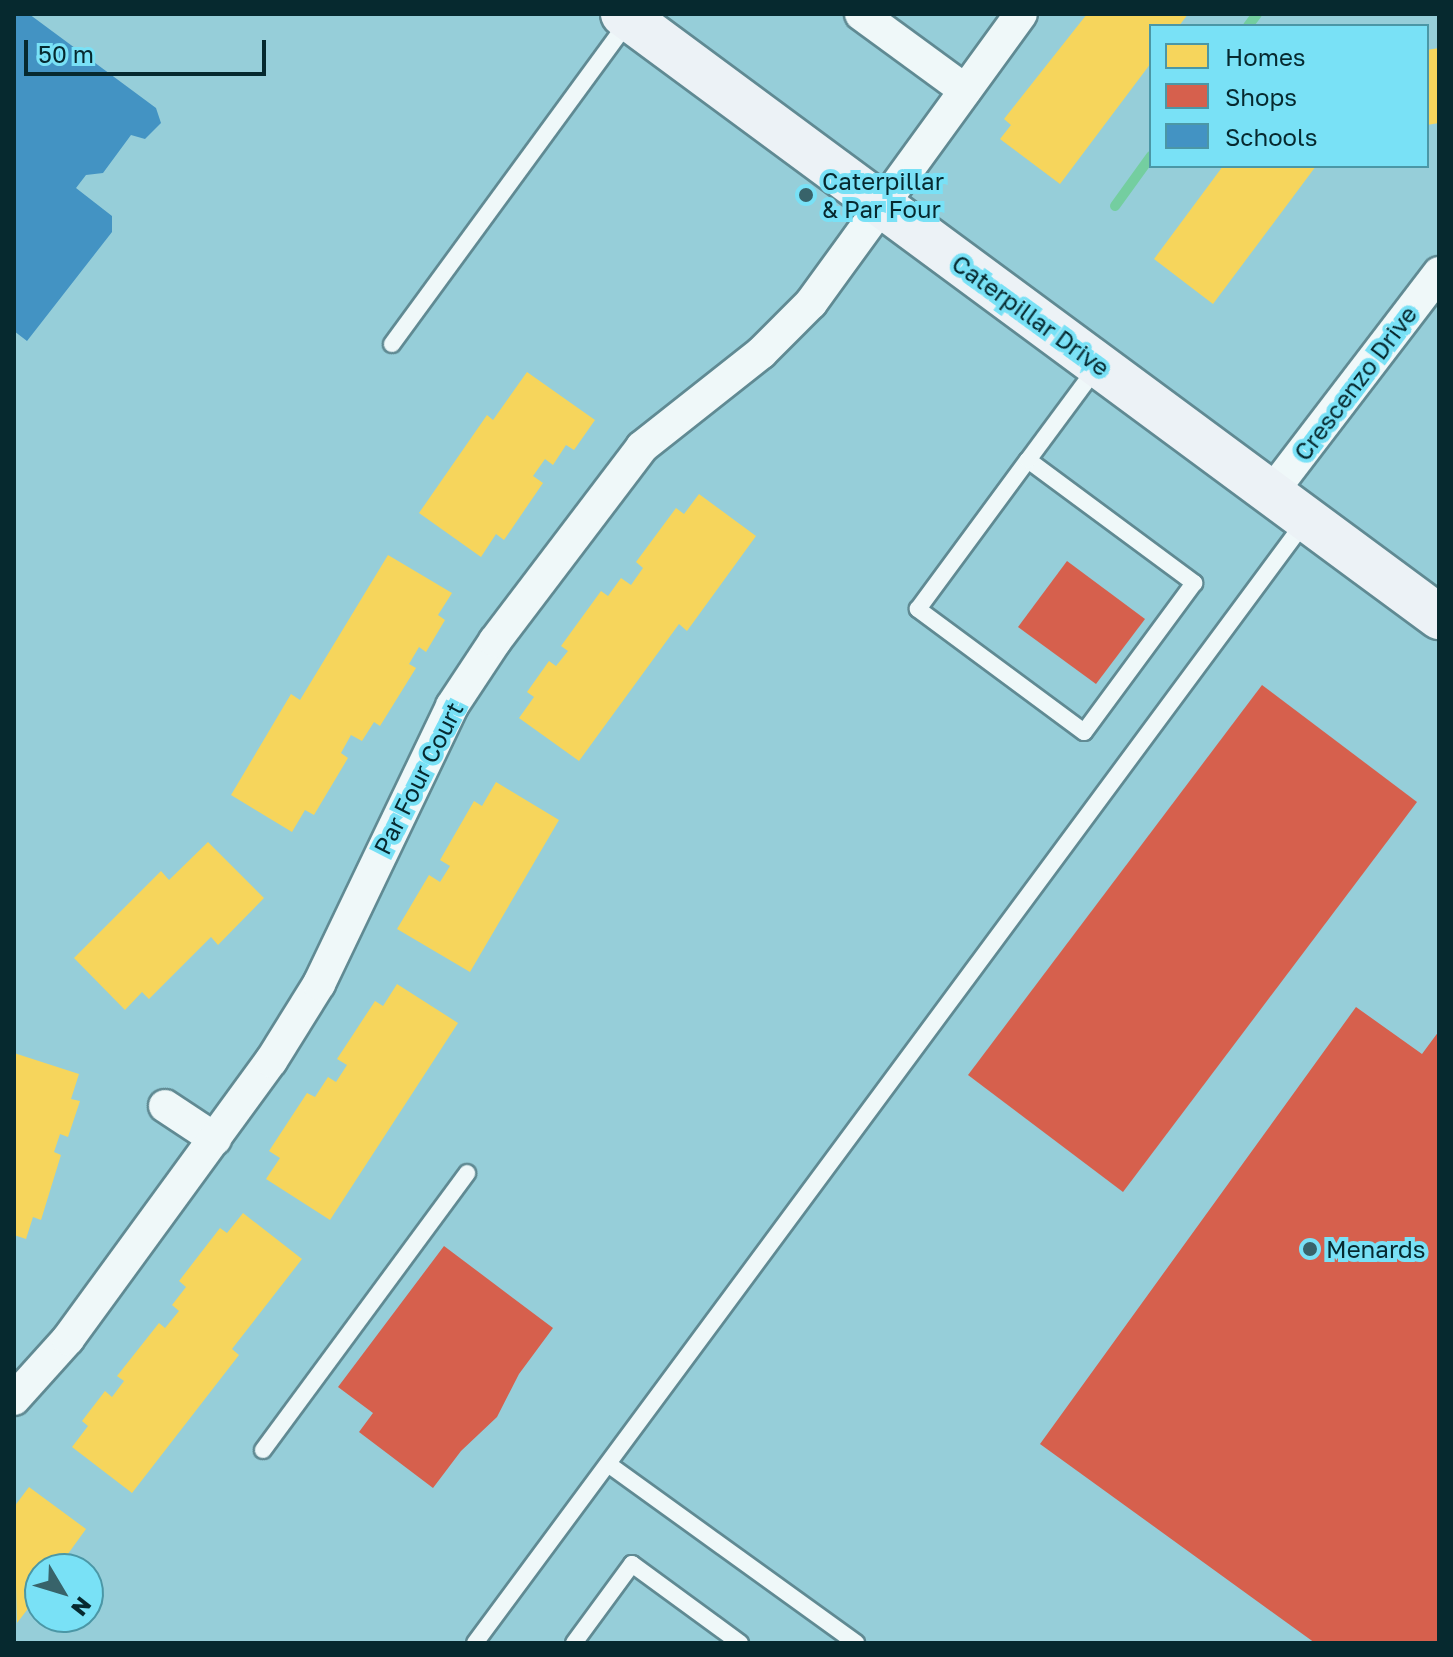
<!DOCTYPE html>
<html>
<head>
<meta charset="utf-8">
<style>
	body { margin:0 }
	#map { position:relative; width:1453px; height:1657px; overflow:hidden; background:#96ced9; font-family:"Golos Text",sans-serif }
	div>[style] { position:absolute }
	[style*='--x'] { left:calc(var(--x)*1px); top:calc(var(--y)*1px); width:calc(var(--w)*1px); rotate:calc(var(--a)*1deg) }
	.homes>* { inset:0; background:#f6d55c }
	.shops>* { inset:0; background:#d6604d }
	.schools>* { inset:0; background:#4393c3 }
	.stream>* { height:10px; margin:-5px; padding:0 5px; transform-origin:5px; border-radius:5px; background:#74cea0 }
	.roads { filter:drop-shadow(2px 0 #608a93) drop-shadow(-2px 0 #608a93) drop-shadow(0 2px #608a93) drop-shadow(0 -2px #608a93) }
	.lane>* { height:16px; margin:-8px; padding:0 8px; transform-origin:8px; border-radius:8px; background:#eff8f9 }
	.street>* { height:32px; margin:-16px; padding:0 16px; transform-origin:16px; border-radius:16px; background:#eff8f9 }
	.secondary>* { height:44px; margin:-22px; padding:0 22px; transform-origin:22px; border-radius:22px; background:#ecf2f6 }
	.dots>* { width:22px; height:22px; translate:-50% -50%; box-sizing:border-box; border:4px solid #79e1f6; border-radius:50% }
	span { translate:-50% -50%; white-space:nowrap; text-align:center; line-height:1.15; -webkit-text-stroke:8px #79e1f6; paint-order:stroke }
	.poi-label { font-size:24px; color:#06292f }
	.left { translate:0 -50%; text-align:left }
	.street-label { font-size:24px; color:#06292f }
	.frame { position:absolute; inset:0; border:16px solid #06292f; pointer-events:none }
	.legend { position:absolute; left:1149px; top:24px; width:280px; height:144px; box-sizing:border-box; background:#79e1f6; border:2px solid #4b97a6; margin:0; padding:10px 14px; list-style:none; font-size:24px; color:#06292f }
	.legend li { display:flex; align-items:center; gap:16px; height:40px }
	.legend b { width:40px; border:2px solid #4b97a6 }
	.north { position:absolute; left:24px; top:1553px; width:80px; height:80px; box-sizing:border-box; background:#79e1f6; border:2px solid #4b97a6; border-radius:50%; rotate:128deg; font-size:22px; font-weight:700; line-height:32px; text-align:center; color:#06292f }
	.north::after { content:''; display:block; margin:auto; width:28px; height:36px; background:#38636a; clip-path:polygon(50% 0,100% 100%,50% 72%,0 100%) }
	.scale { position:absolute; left:24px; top:40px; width:242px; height:36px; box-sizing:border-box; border:4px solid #06292f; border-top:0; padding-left:10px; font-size:24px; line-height:28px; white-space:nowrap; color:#06292f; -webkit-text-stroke:6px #79e1f6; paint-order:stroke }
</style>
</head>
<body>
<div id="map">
	<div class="homes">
		<div style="clip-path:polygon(1087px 14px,1188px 14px,1179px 26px,1151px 26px,1151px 63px,1060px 184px,1000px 139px,1011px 125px,1004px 119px)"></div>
		<div style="clip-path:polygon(1439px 48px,1439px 123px,1427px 125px,1427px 50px)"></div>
		<div style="clip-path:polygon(1223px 166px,1316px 166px,1213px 304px,1154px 259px)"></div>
		<div style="clip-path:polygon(527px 372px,595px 420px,574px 450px,566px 445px,553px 465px,545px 459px,533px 476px,543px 483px,504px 540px,496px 534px,481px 557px,419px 513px,487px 415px,493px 420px)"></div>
		<div style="clip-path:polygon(699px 494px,756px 536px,687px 631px,679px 624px,579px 761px,519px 718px,534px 697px,527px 692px,549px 661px,556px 666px,568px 651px,561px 646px,601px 591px,608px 596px,621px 578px,631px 585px,643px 568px,636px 562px,676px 508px,684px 514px)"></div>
		<div style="clip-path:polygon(388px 555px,452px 593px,438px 615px,445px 620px,426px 652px,419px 647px,409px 664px,416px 668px,380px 726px,374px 722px,362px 741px,351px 735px,341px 753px,348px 758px,314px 815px,305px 810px,292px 832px,231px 795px,291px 694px,300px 700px)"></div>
		<div style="clip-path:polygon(496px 782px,559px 820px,470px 972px,397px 929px,429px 875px,440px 882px,450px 866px,440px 860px,474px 801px,482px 806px)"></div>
		<div style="clip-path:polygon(208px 842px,264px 898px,218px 945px,211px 937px,149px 999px,142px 992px,125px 1010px,74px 958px,161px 871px,169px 880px)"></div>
		<div style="clip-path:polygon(397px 984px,458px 1023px,330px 1220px,266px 1179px,280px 1158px,269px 1151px,307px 1093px,315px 1097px,328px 1077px,336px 1082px,347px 1065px,337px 1059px,375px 1001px,383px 1006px)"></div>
		<div style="clip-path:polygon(14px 1053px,79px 1074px,71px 1099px,80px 1101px,68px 1137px,60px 1134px,54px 1152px,61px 1155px,41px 1220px,33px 1217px,26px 1239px,14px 1235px)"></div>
		<div style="clip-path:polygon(243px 1213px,302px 1259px,232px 1349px,239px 1355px,132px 1493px,72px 1447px,88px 1426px,82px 1421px,105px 1391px,112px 1397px,124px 1381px,117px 1376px,159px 1323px,165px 1328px,179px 1311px,172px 1305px,186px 1287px,179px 1281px,220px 1228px,227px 1233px)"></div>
		<div style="clip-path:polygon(29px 1487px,86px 1529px,57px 1569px,40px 1569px,40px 1593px,17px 1623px,14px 1507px)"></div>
	</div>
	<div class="shops">
		<div style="clip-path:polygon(1067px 561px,1145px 619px,1096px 684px,1018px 627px)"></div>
		<div style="clip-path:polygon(1262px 685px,1417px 802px,1123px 1192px,968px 1075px)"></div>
		<div style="clip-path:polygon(1356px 1007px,1422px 1054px,1439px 1031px,1439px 1643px,1315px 1643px,1040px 1444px)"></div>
		<div style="clip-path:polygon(444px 1246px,553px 1328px,519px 1374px,497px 1417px,461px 1451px,433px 1488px,359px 1432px,373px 1413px,338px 1387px)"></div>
	</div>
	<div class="schools">
		<div style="clip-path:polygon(14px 14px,29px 14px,156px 108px,161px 123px,145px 139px,131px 135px,103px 173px,86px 175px,76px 188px,112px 216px,112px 232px,27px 341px,14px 331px)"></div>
	</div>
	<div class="stream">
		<div style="--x:1248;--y:26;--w:15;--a:-53"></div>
		<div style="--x:1115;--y:206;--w:62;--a:-54.2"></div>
	</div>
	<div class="roads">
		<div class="lane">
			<div style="--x:392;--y:344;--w:401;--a:-53.8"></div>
			<div style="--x:1028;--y:460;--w:207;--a:36.5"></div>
			<div style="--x:1194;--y:583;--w:185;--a:126.4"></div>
			<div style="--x:1084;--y:732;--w:207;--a:-143.5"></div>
			<div style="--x:918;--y:609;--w:185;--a:-53.6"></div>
			<div style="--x:1028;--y:460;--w:114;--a:-53.5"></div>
			<div style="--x:263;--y:1450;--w:344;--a:-53.6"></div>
			<div style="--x:608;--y:1464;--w:306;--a:35.8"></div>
			<div style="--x:475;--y:1643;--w:1397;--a:-53.5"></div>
			<div style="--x:574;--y:1643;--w:98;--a:-53.7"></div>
			<div style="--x:632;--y:1564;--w:134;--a:36.2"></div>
		</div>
		<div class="street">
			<div style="--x:861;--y:14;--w:129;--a:36.2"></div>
			<div style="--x:1271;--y:493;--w:277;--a:-52.6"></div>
			<div style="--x:165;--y:1106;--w:60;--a:33.4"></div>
			<div style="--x:14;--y:1399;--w:81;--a:-48"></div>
			<div style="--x:68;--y:1339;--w:344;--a:-53.9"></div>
			<div style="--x:271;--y:1061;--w:91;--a:-58.1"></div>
			<div style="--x:319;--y:984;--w:308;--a:-64.4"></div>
			<div style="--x:452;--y:706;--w:78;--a:-56.5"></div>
			<div style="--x:495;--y:641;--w:243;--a:-52.8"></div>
			<div style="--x:642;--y:447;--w:152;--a:-38.3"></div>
			<div style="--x:761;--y:353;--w:71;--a:-45"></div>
			<div style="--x:811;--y:303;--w:357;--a:-54"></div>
		</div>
		<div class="secondary">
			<div style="--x:623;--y:14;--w:1015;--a:36.46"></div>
		</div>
	</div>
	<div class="dots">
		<div style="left:806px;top:195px;background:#38636a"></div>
		<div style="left:1310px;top:1249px;background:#38636a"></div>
	</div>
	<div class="poi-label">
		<span class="left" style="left:822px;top:195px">Caterpillar<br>&amp; Par Four</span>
		<span class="left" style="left:1326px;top:1249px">Menards</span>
	</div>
	<div class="street-label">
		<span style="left:1031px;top:315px;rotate:36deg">Caterpillar Drive</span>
		<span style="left:1355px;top:383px;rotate:-53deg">Crescenzo Drive</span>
		<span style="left:418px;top:778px;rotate:-63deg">Par Four Court</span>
	</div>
	<div class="frame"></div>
	<ul class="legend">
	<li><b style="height:22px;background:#f6d55c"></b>Homes</li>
	<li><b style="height:22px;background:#d6604d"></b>Shops</li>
	<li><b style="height:22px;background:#4393c3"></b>Schools</li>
	</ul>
	<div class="north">N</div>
	<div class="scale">50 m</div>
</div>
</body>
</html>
